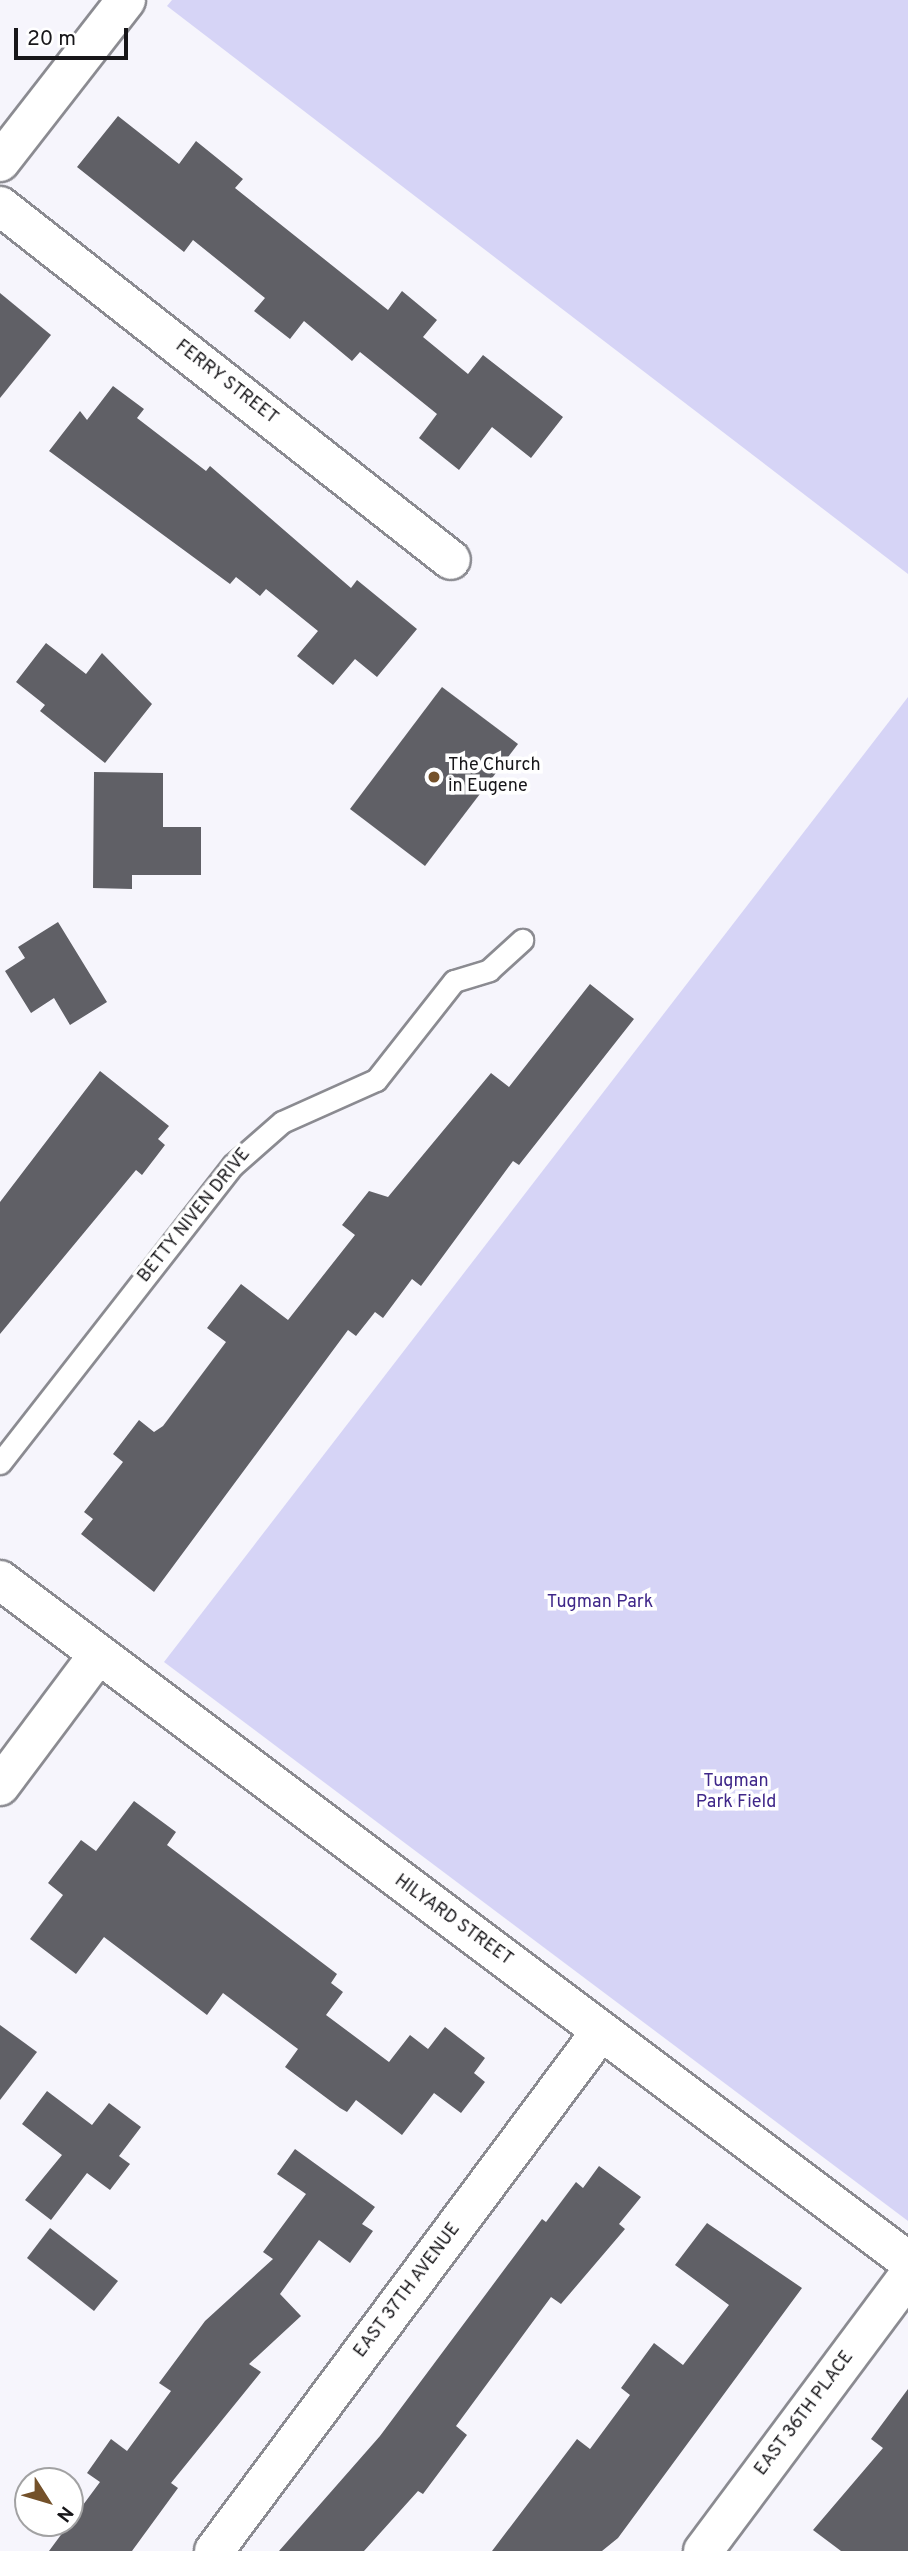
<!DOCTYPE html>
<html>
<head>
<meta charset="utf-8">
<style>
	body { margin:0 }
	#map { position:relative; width:908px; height:2551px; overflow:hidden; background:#f6f5fc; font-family:Overpass,sans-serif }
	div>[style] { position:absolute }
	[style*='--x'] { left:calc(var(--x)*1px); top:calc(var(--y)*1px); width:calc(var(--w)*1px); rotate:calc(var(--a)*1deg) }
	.green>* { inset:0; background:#d6d4f6 }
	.building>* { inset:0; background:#606066 }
	.roads { filter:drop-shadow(2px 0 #8b8b91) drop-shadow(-2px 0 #8b8b91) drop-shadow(0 2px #8b8b91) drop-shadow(0 -2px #8b8b91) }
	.service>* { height:21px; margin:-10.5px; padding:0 10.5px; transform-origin:10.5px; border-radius:10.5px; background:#fff }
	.minor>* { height:38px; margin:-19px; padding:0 19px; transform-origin:19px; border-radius:19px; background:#fff }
	.tertiary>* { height:38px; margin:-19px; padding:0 19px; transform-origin:19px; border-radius:19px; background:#fff }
	.dots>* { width:19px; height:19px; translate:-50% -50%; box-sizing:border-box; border:4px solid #fff; border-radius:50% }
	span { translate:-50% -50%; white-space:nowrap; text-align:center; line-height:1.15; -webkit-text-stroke:7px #fff; paint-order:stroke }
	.street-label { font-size:18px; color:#171619 }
	.poi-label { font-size:18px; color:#171619 }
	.left { translate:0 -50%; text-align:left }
	.park-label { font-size:18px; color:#3f2789 }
	.north { position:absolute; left:14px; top:2467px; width:70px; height:70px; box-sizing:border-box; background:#fff; border:2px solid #a2a2a3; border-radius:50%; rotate:127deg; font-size:19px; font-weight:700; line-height:28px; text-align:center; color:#171619 }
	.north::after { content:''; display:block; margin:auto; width:24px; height:32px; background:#74512a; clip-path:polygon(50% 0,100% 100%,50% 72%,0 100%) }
	.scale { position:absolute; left:14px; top:28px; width:114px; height:32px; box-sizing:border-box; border:4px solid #171619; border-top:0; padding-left:9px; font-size:21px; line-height:24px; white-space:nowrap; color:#171619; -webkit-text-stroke:5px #fff; paint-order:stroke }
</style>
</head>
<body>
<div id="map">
	<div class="green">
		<div style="clip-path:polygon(172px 0,908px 0,908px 574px,167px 6px)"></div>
		<div style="clip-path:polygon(908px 697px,908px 2221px,164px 1662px)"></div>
	</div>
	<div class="building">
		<div style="clip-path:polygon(118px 116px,179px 164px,196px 141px,243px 179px,235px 188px,388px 310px,402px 291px,437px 320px,423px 337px,468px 374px,483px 355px,563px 417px,531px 458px,492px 427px,459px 470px,419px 438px,437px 414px,360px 352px,352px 361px,304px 321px,290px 339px,254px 311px,265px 298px,193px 240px,184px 252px,77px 167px)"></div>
		<div style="clip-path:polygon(0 293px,51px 335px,0 398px)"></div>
		<div style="clip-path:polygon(113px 386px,144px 409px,137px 418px,206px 471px,210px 466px,351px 588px,357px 580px,417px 629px,377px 677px,355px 659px,333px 685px,297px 656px,318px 631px,266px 589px,260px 596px,236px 577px,230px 584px,49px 451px,80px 411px,87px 420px)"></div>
		<div style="clip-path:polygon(46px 643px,86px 674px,102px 653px,152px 704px,105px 763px,40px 711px,45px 705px,16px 682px)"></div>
		<div style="clip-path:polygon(442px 687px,518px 744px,425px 866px,350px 809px)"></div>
		<div style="clip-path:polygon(94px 772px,163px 773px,163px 827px,201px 827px,201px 875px,132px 875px,132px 889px,93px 888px)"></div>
		<div style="clip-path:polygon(58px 922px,107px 1002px,70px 1025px,54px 998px,31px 1013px,5px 971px,25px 958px,18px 947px)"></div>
		<div style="clip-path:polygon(590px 984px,634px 1019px,519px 1165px,513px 1161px,421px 1286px,412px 1279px,383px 1318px,375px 1312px,356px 1336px,348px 1330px,154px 1592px,81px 1534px,93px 1519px,84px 1512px,123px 1462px,113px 1454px,139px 1420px,154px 1432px,163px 1426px,226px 1342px,207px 1328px,241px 1284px,288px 1320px,355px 1235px,342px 1225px,369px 1191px,388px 1197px,491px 1073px,509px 1087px)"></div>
		<div style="clip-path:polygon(100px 1071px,169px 1126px,158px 1139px,165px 1145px,142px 1175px,136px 1170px,0 1334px,0 1202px)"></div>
		<div style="clip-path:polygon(134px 1801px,176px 1832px,167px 1845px,337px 1974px,331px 1983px,343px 1992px,326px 2015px,389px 2062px,410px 2035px,428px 2049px,445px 2027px,485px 2058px,474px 2073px,485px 2082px,461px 2113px,434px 2093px,402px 2135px,356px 2100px,347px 2112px,340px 2108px,285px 2067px,298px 2049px,223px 1993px,207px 2015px,104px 1937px,76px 1974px,30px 1939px,63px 1895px,48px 1883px,81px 1840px,96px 1851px)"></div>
		<div style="clip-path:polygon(0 2025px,37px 2052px,0 2100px)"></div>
		<div style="clip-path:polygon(47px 2091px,92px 2125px,109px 2103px,141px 2127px,119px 2156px,130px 2164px,110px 2190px,87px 2173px,51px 2220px,25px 2200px,62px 2155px,22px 2124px)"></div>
		<div style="clip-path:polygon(295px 2149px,375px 2207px,362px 2224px,373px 2231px,350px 2263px,319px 2240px,280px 2294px,301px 2316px,249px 2364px,261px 2372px,171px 2483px,178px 2488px,132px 2551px,49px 2551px,100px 2482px,87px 2473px,111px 2439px,127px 2451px,171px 2391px,159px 2383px,205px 2321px,273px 2259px,263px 2252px,306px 2194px,277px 2174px)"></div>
		<div style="clip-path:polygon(599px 2166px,641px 2197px,619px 2224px,625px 2229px,561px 2304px,551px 2297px,456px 2426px,467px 2435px,423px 2494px,418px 2491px,364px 2551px,279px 2551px,380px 2436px,542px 2219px,546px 2222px,576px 2182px,583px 2188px)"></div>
		<div style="clip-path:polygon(707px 2223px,802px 2288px,618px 2538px,602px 2551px,492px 2551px,577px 2439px,590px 2449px,630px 2395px,621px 2388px,654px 2343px,683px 2365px,729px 2305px,675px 2265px)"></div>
		<div style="clip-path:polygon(50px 2228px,118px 2281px,94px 2311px,27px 2258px)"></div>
		<div style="clip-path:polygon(908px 2389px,908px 2551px,841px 2551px,813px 2530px,883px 2448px,871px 2439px)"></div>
	</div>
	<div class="roads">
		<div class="service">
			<div style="--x:0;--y:1463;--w:378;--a:-52"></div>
			<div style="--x:233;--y:1165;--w:65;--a:-41.3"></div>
			<div style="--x:282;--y:1122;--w:103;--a:-24.1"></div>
			<div style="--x:376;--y:1080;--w:126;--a:-51.8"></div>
			<div style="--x:454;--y:981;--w:37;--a:-17"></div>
			<div style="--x:489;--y:970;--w:45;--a:-42.3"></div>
		</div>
		<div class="minor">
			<div style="--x:0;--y:162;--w:205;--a:-52.1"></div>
			<div style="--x:0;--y:206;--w:573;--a:38.13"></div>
			<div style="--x:0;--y:1786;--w:164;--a:-53.2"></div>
			<div style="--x:214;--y:2551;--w:648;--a:-53.34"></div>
			<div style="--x:703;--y:2551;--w:343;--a:-53.3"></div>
		</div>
		<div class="tertiary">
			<div style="--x:0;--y:1580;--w:1135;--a:36.87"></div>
		</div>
	</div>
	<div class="dots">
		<div style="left:434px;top:777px;background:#74512a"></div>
	</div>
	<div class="street-label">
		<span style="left:226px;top:383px;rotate:38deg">FERRY STREET</span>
		<span style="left:195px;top:1216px;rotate:-51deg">BETTY NIVEN DRIVE</span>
		<span style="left:453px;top:1921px;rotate:36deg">HILYARD STREET</span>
		<span style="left:408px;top:2291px;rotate:-53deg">EAST 37TH AVENUE</span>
		<span style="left:805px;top:2414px;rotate:-53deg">EAST 36TH PLACE</span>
	</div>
	<div class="poi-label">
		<span class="left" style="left:448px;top:777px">The Church<br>in Eugene</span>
	</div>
	<div class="park-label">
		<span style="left:600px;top:1603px">Tugman Park</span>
		<span style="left:736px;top:1793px">Tugman<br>Park Field</span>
	</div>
	<div class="north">N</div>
	<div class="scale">20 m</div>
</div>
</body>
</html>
